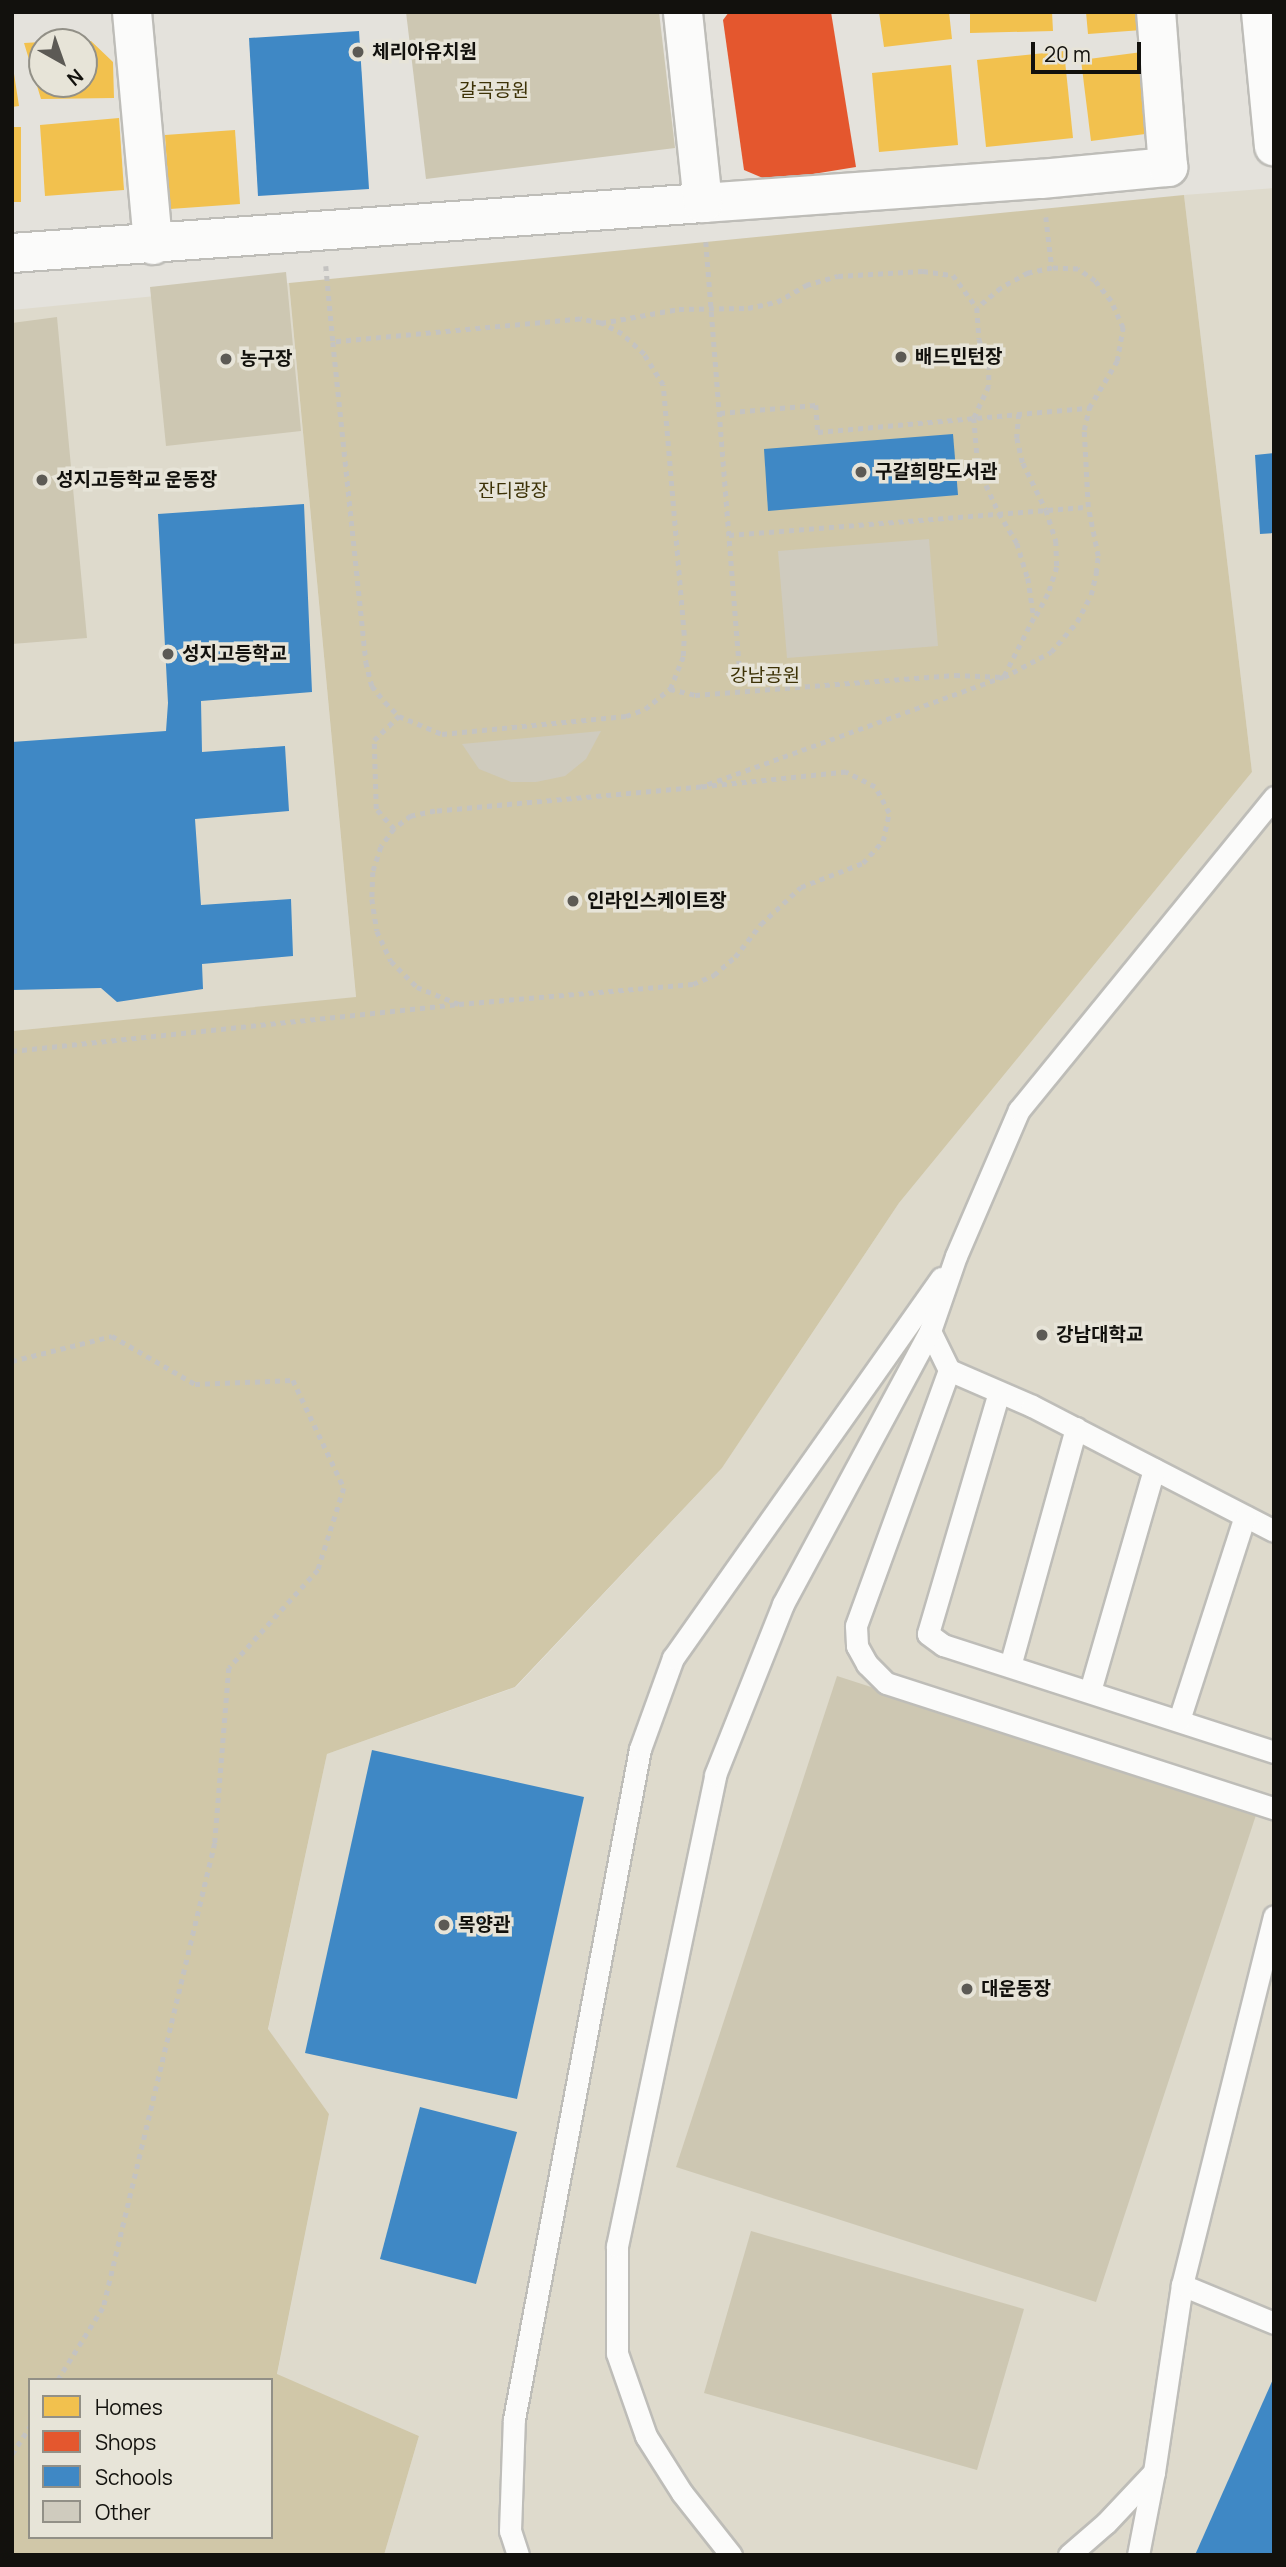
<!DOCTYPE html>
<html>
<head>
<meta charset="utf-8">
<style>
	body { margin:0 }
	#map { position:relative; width:1286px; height:2567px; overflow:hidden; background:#e4e2dc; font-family:Manrope,"Noto Sans KR",sans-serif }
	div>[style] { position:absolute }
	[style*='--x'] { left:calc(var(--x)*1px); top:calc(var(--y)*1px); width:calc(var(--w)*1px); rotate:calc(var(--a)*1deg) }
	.built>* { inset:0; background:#dedacc }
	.green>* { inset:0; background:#cdc7b2 }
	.forest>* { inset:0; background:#d0c7a8 }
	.homes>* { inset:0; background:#f2c14e }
	.shops>* { inset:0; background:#e4572e }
	.schools>* { inset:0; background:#3f88c5 }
	.building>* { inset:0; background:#cfcbbe }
	.path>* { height:4.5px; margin-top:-2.25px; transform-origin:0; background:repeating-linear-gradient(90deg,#c4c3c1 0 5px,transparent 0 10px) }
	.roads { filter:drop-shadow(2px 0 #bebdb8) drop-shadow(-2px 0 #bebdb8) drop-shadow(0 2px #bebdb8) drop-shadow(0 -2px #bebdb8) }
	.service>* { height:21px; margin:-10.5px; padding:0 10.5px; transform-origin:10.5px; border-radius:10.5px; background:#fbfbfa }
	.minor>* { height:38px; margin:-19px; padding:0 19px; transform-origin:19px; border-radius:19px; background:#fbfbfa }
	.tertiary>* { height:38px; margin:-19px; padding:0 19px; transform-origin:19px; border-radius:19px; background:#fbfbfa }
	.dots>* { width:19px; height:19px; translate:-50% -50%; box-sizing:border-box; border:4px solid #e7e4d8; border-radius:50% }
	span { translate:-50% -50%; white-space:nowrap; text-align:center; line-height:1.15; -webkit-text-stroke:7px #e7e4d8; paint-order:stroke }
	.poi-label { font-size:19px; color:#12110d; font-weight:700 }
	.left { translate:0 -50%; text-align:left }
	.park-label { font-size:19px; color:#3d3206 }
	.frame { position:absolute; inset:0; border:14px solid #12110d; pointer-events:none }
	.legend { position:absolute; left:28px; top:2378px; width:245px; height:161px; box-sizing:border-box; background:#e7e4d8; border:2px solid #929087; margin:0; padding:9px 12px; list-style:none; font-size:21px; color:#12110d }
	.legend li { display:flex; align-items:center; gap:14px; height:35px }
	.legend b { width:35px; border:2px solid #929087 }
	.north { position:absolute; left:28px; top:28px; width:70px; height:70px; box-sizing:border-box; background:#e7e4d8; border:2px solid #929087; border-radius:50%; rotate:140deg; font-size:19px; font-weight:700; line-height:28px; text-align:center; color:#12110d }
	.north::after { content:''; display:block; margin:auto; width:24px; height:32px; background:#5c5a55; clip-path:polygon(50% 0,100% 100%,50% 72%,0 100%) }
	.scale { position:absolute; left:1031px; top:42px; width:110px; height:32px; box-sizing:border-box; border:4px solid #12110d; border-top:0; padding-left:9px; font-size:21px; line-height:24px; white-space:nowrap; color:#12110d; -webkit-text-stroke:5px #e7e4d8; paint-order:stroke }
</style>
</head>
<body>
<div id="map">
	<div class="built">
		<div style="clip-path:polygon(1274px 188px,1274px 2555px,384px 2555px,419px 2436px,277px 2375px,329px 2114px,268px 2030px,327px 1754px,516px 1687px,722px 1468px,899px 1203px,1252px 772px,1184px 195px)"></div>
		<div style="clip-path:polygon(289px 283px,356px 998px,12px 1031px,12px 310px)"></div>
	</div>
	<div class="green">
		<div style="clip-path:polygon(406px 12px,659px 12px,675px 148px,426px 179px)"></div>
		<div style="clip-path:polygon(286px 272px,301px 431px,166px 446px,150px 287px)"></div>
		<div style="clip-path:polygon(57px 317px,87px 638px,12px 644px,12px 323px)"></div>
		<div style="clip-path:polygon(837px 1676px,1257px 1812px,1096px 2302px,676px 2167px)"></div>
		<div style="clip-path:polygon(751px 2231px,1024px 2309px,977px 2470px,704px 2393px)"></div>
	</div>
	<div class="forest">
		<div style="clip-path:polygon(evenodd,1184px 195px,1252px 772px,899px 1203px,722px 1468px,515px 1687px,327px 1754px,268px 2029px,329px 2114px,277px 2374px,419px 2436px,384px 2555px,12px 2555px,12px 1031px,356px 997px,289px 283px,1184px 195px,30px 2380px,271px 2380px,271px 2537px,30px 2537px,30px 2380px)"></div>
	</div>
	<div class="homes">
		<div style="clip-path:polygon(879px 12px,949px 12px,952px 39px,884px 47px)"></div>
		<div style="clip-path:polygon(970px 12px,1052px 12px,1053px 31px,970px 33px)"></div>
		<div style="clip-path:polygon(1086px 12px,1141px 12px,1142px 30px,1088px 34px)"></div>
		<div style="clip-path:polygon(91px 41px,113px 62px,114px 98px,41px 99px,24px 43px,42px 42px,42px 84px,84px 84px,84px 42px)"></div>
		<div style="clip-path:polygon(1064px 51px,1073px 138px,986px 147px,977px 60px)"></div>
		<div style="clip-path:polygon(1142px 52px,1153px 133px,1091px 141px,1081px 60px)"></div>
		<div style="clip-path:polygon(12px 61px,19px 106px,12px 107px)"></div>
		<div style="clip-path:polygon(951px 65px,958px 145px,879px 152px,872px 73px)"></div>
		<div style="clip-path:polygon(119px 118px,124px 190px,45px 196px,40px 125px)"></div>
		<div style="clip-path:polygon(12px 127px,21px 127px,21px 202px,12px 202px)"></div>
		<div style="clip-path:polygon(235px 130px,240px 204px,170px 209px,165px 135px)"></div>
	</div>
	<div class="shops">
		<div style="clip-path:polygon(729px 12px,831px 12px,856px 167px,770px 181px,744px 170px,723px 20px)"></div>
	</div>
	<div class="schools">
		<div style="clip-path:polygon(359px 31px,369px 189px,258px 196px,249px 38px)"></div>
		<div style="clip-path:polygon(953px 434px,958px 495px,768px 511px,764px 449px)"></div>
		<div style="clip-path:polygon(1274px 453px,1274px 533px,1260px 534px,1255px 455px)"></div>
		<div style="clip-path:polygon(304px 504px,312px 692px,201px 701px,202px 752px,285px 746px,289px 811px,195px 819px,201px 905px,291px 899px,293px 956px,202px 964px,203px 989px,117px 1002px,101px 988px,12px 990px,12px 742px,166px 731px,168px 703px,158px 514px)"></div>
		<div style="clip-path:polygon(372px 1750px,584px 1797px,517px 2099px,305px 2053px)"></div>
		<div style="clip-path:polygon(420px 2107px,517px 2132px,476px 2284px,380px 2259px)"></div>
		<div style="clip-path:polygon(1274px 2377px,1274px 2555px,1195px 2555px)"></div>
	</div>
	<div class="building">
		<div style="clip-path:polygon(929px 539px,938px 646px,787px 658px,778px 551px)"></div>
		<div style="clip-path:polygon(601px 731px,586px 759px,565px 776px,536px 782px,511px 782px,479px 769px,462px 744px)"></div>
	</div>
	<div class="path">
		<div style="--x:1046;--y:217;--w:51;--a:83.3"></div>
		<div style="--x:706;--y:242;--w:450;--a:85.5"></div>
		<div style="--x:326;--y:266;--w:76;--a:84.7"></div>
		<div style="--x:601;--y:323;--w:79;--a:-10.2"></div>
		<div style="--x:679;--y:309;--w:69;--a:-0.8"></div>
		<div style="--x:748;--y:308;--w:30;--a:-12"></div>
		<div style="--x:777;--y:302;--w:34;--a:-30"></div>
		<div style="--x:806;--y:285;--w:33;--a:-16"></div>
		<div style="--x:838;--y:276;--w:85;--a:-3.4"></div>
		<div style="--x:923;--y:271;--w:30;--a:8"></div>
		<div style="--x:953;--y:275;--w:41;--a:54"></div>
		<div style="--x:977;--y:308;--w:31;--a:86"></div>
		<div style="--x:979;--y:339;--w:28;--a:69"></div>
		<div style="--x:989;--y:365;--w:21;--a:90"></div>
		<div style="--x:989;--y:386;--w:35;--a:115"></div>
		<div style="--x:974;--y:418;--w:49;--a:85.3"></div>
		<div style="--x:978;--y:467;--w:51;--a:65.5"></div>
		<div style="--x:999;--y:513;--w:35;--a:59"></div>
		<div style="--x:1017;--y:543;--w:37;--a:73"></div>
		<div style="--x:1028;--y:578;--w:40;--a:81.5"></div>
		<div style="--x:1034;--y:618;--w:66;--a:117"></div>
		<div style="--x:1004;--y:677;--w:322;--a:160"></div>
		<div style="--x:701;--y:787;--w:267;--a:174.8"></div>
		<div style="--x:435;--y:811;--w:25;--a:168"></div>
		<div style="--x:411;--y:816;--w:21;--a:143"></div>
		<div style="--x:394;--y:829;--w:22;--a:126"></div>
		<div style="--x:381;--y:847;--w:26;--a:108"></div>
		<div style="--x:373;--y:872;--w:27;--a:92"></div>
		<div style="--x:372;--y:899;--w:32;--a:81"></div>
		<div style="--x:377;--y:931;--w:33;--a:65"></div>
		<div style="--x:391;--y:961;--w:37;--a:45"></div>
		<div style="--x:417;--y:987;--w:45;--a:22"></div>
		<div style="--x:459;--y:1004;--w:235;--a:-4.9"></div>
		<div style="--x:693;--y:984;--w:23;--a:-23"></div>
		<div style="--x:714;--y:975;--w:28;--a:-41"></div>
		<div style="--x:735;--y:957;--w:42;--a:-51.8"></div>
		<div style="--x:761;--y:924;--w:54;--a:-42.8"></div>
		<div style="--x:801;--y:887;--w:66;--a:-21.2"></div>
		<div style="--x:863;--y:863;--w:30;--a:-48"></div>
		<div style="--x:883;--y:841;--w:29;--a:-78"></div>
		<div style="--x:889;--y:813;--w:30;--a:-118"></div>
		<div style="--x:875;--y:787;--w:33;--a:-153"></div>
		<div style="--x:846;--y:772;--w:146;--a:174.1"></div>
		<div style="--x:720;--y:413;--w:96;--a:-4.8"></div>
		<div style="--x:816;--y:405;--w:27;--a:86"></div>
		<div style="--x:818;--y:432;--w:272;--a:-5.1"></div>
		<div style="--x:1019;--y:414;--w:24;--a:95"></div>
		<div style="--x:1017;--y:438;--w:26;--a:77"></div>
		<div style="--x:1023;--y:463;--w:52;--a:63.9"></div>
		<div style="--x:1046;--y:510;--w:33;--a:72"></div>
		<div style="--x:1056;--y:541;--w:26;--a:88"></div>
		<div style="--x:1057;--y:567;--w:28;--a:108"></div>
		<div style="--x:1048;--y:594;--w:27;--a:118"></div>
		<div style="--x:729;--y:535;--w:360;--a:-4.5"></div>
		<div style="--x:670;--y:689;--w:35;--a:-68"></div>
		<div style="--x:683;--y:656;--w:21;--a:-87"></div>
		<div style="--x:684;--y:635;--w:251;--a:-94.8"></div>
		<div style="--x:663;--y:385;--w:36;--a:-122"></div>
		<div style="--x:644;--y:354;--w:30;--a:-138"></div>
		<div style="--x:622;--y:334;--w:24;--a:-152"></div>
		<div style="--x:601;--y:323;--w:21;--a:-169"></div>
		<div style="--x:580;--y:319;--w:248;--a:174.7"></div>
		<div style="--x:333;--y:342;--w:322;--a:84.1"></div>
		<div style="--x:366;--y:662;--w:25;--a:76"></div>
		<div style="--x:372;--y:686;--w:21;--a:51"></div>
		<div style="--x:385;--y:702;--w:20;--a:45"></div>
		<div style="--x:399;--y:716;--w:47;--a:22.7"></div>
		<div style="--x:442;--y:734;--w:185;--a:-5.6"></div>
		<div style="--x:626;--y:716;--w:20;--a:-20"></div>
		<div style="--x:645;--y:709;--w:32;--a:-39"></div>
		<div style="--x:670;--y:689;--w:26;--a:13"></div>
		<div style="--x:695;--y:695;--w:261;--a:-4.4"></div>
		<div style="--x:955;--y:675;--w:49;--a:2.3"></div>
		<div style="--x:1004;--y:677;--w:53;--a:-28"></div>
		<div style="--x:1051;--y:652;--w:40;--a:-49"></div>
		<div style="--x:1077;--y:622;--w:30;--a:-63"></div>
		<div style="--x:1091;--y:595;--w:23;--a:-77"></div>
		<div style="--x:1096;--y:573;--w:17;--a:-83"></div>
		<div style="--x:1098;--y:556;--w:50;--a:-101.5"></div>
		<div style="--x:1088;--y:507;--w:77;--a:-93"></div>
		<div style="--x:1084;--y:430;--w:23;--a:-77"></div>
		<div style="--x:1089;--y:408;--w:55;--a:-59.2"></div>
		<div style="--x:1117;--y:361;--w:34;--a:-80"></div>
		<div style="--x:1123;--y:328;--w:30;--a:-114"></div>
		<div style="--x:1111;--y:301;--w:26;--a:-129"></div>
		<div style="--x:1095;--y:281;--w:21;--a:-145"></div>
		<div style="--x:1078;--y:269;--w:26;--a:-178"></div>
		<div style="--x:1052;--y:268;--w:25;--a:168"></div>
		<div style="--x:1028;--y:273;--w:31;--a:151"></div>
		<div style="--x:1001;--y:288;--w:31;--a:140"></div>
		<div style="--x:394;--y:829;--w:27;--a:-132"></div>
		<div style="--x:376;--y:809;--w:69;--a:-91.7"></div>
		<div style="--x:374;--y:740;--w:35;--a:-44"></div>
		<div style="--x:12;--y:1051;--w:447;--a:-6"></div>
		<div style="--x:12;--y:1361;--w:103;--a:-14"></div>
		<div style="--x:112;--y:1336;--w:96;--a:30"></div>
		<div style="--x:195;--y:1384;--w:98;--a:-2.3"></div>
		<div style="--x:293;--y:1380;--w:119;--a:64.7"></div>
		<div style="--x:344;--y:1488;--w:86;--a:107.6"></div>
		<div style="--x:318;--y:1570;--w:132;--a:132.2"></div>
		<div style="--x:229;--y:1668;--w:176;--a:94.6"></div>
		<div style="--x:215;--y:1843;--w:478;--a:103.5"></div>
		<div style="--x:103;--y:2308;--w:85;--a:122"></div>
		<div style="--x:12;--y:2454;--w:33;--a:-57"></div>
	</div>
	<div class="roads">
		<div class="service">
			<div style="--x:930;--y:1331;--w:43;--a:64"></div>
			<div style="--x:949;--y:1370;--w:90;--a:23.4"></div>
			<div style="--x:1032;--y:1406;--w:272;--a:27.3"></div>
			<div style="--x:949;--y:1370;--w:272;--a:110"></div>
			<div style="--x:856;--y:1626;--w:20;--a:87"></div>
			<div style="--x:857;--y:1646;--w:21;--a:61"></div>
			<div style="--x:867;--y:1664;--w:27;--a:45"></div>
			<div style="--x:886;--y:1683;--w:408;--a:17.9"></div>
			<div style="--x:999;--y:1392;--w:252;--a:106.4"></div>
			<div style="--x:928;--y:1634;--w:19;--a:36"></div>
			<div style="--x:943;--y:1645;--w:348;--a:17.9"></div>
			<div style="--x:1010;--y:1666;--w:247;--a:-74.5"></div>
			<div style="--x:1090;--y:1691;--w:231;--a:-73.9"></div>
			<div style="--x:1179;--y:1720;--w:214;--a:-72.1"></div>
			<div style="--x:1182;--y:2285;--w:100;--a:22.4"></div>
			<div style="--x:518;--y:2555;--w:25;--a:-108"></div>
			<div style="--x:510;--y:2531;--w:112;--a:-88"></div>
			<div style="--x:514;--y:2419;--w:682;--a:-79.35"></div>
			<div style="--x:640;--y:1749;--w:97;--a:-70.1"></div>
			<div style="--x:673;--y:1658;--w:465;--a:-54.8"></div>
			<div style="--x:731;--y:2555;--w:79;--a:-128.3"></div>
			<div style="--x:682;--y:2493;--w:67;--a:-122.3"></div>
			<div style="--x:646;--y:2436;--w:88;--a:-109.3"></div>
			<div style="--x:617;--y:2353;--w:107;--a:-90"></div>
			<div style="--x:617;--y:2246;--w:481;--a:-78.2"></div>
			<div style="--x:715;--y:1775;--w:184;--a:-68.3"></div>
			<div style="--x:783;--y:1604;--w:310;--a:-61.7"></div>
			<div style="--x:930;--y:1331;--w:79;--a:-70.9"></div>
			<div style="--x:956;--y:1256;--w:159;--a:-66.7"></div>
			<div style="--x:1019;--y:1110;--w:404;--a:-50.8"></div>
			<div style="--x:1069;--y:2555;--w:49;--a:-40.9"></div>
			<div style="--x:1106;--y:2523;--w:70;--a:-46.7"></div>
			<div style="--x:1138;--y:2555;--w:85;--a:-79.1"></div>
			<div style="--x:1154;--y:2472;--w:189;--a:-81.5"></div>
			<div style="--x:1182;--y:2285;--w:380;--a:-76"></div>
		</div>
		<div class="minor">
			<div style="--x:132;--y:12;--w:234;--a:84.8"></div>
			<div style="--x:703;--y:203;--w:339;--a:-4.1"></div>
			<div style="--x:1041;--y:179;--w:128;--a:-5.4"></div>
			<div style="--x:1168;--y:167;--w:155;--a:-94.4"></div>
			<div style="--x:12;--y:253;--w:693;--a:-4.14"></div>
			<div style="--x:703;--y:203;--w:192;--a:-96"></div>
		</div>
		<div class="tertiary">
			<div style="--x:1261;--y:12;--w:135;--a:84.5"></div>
		</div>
	</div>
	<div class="dots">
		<div style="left:358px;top:52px;background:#5c5a55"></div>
		<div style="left:901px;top:357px;background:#5c5a55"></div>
		<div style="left:226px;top:359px;background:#5c5a55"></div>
		<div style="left:861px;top:472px;background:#5c5a55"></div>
		<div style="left:42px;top:480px;background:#5c5a55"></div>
		<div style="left:168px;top:654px;background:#5c5a55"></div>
		<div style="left:573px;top:901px;background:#5c5a55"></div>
		<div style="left:1042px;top:1335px;background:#5c5a55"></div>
		<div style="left:444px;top:1925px;background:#5c5a55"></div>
		<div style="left:967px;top:1989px;background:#5c5a55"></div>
	</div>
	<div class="poi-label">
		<span class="left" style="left:372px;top:52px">체리아유치원</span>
		<span class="left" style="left:915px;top:357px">배드민턴장</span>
		<span class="left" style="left:240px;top:359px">농구장</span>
		<span class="left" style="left:875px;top:472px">구갈희망도서관</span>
		<span class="left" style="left:56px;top:480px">성지고등학교 운동장</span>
		<span class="left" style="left:182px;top:654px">성지고등학교</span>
		<span class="left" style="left:587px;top:901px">인라인스케이트장</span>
		<span class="left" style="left:1056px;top:1335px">강남대학교</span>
		<span class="left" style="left:458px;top:1925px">목양관</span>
		<span class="left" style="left:981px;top:1989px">대운동장</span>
	</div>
	<div class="park-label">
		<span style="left:494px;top:91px">갈곡공원</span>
		<span style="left:513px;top:491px">잔디광장</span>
		<span style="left:765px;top:676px">강남공원</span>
	</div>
	<div class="frame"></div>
	<ul class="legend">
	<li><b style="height:19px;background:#f2c14e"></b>Homes</li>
	<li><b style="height:19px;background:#e4572e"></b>Shops</li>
	<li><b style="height:19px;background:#3f88c5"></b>Schools</li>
	<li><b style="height:19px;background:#cfcbbe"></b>Other</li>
	</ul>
	<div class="north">N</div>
	<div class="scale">20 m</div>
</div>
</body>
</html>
